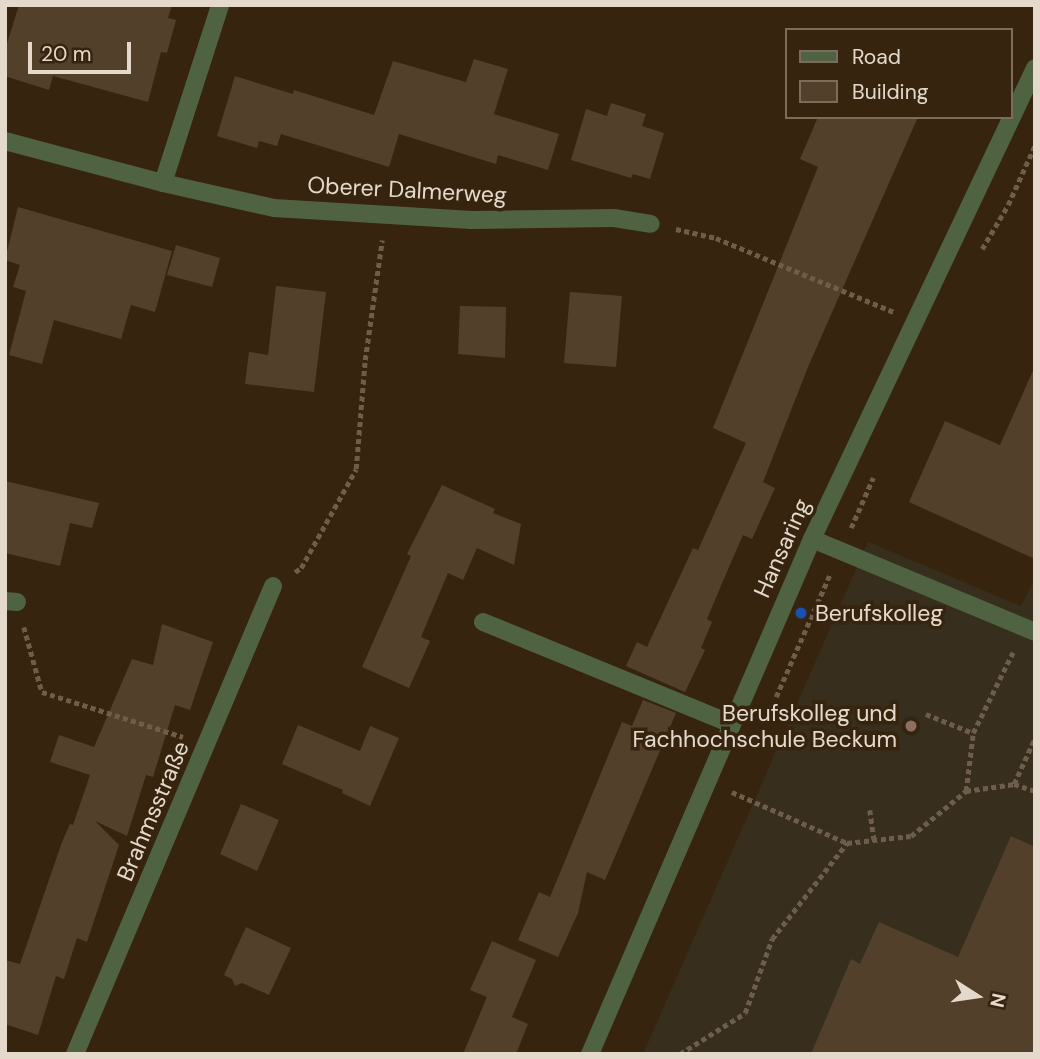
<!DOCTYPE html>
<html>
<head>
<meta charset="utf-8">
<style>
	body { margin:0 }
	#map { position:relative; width:1040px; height:1059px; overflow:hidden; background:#36240f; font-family:"DM Sans",sans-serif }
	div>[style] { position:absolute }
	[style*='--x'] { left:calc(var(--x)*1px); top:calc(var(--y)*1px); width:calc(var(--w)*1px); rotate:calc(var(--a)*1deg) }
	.education>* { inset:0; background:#372e1e }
	.building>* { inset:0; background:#53402a }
	.path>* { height:4.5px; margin-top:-2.25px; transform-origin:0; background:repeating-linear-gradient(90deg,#6e5d4b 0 5px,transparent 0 8.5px) }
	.minor>* { height:18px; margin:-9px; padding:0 9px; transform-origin:9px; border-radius:9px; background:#4f6242 }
	.dots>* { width:19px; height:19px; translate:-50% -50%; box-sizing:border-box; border:4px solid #36240f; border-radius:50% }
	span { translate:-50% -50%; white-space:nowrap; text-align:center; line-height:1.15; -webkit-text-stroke:7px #36240f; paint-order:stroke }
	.street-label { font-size:23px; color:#e5d9cc }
	.poi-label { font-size:23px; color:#e5d9cc }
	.left { translate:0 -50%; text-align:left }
	.right { translate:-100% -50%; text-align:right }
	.frame { position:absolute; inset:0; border:7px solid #e5d9cc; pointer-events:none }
	.legend { position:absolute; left:785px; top:28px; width:228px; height:91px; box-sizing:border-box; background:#36240f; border:2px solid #7c6c5b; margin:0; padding:9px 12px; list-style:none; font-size:21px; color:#e5d9cc }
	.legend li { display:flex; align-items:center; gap:14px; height:35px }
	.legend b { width:35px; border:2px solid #7c6c5b }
	.north { position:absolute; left:942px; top:961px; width:70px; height:70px; -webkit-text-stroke:5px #36240f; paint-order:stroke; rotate:102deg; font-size:19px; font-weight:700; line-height:28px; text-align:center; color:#e5d9cc }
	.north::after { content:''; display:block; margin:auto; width:24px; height:32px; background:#e5d9cc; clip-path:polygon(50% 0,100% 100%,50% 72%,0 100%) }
	.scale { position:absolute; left:28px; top:42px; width:103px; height:32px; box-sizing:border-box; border:4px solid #e5d9cc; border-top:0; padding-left:9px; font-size:21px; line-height:24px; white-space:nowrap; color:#e5d9cc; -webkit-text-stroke:5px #36240f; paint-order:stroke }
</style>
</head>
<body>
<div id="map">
	<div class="education">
		<div style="clip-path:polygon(868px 542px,1021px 606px,1035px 579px,1035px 1054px,643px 1054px)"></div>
	</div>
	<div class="building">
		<div style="clip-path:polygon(19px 5px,172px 5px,168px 18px,176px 20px,167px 53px,161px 52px,148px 102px,53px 76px,49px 90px,5px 76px,5px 50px)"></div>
		<div style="clip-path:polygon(474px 59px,508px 69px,494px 114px,559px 134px,548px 170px,498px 155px,496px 164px,399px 134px,389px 167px,281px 134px,277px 146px,259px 141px,257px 148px,217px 136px,235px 76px,293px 94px,294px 90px,374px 115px,393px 61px,466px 82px)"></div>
		<div style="clip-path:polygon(611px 103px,646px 114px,642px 126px,664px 133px,650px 179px,633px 174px,631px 178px,571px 160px,586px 109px,607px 116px)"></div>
		<div style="clip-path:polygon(818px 117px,918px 117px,808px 367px,763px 482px,775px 488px,752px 539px,743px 535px,723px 581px,707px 619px,712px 622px,701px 648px,705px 650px,685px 692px,626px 666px,637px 642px,647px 647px,693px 548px,698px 550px,746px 443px,713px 428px,818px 167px,800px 159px)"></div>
		<div style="clip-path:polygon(18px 207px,172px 251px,155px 312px,131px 305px,121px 339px,54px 320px,42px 364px,9px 355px,26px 291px,13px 287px,20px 265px,5px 260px)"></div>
		<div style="clip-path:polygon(176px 245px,220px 258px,212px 287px,167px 275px)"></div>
		<div style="clip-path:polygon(276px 286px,326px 292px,314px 392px,245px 384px,249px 352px,268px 355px)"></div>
		<div style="clip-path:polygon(570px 292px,622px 296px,616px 367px,564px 363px)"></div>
		<div style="clip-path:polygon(460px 306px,506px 307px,505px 358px,458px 354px)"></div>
		<div style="clip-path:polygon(1035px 366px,1035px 559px,909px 502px,945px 421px,1000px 445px)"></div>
		<div style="clip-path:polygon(5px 481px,99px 503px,92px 528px,70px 523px,60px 566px,5px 553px)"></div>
		<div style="clip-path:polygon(442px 485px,495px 509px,493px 513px,521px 524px,514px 565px,477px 548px,463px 580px,448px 573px,421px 637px,430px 641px,409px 688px,362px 667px,411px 556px,407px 554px)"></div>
		<div style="clip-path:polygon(162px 624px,213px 642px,190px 710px,175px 705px,153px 777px,146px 775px,127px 836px,95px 821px,119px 845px,87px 942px,77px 938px,64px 979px,56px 976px,38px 1035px,5px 1024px,5px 960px,20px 964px,62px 842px,70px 824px,73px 825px,90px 775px,50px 762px,59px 735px,94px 747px,132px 659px,153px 665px)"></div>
		<div style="clip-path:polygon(643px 700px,676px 713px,605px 880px,587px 872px,578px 913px,558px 957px,518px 940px,539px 892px,550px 897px,622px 722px,632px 726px)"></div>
		<div style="clip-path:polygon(298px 725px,360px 751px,370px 726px,399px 738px,370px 806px,342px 793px,343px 790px,282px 764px)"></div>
		<div style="clip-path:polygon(241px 804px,279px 820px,257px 871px,220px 854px)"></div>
		<div style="clip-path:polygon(1011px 836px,1035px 847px,1035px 1054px,811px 1054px,851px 959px,860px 964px,879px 922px,958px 957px)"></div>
		<div style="clip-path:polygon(246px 927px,291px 948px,269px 995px,242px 983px,235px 986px,232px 979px,224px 975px)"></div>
		<div style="clip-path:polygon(492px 941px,536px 960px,512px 1017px,528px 1024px,516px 1054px,463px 1054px,487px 997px,470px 990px)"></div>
	</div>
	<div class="path">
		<div style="--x:676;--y:229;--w:41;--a:12.7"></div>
		<div style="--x:716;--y:238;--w:193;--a:22.6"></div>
		<div style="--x:982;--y:249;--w:51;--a:-59.4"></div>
		<div style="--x:1008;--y:205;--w:66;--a:-65.8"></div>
		<div style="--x:851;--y:528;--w:55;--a:-66.3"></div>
		<div style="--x:295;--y:572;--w:7;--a:-34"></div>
		<div style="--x:301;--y:568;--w:113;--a:-60.9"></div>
		<div style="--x:356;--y:469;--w:109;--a:-85.3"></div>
		<div style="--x:365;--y:360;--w:121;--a:-81.9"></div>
		<div style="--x:24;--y:627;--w:67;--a:74.5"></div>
		<div style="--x:42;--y:692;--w:148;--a:17.7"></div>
		<div style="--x:776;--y:697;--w:134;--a:-66.3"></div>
		<div style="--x:926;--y:714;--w:51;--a:22"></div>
		<div style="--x:1014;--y:784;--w:51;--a:-65.5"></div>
		<div style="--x:966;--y:791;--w:58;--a:-83.1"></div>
		<div style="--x:973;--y:733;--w:90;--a:-63.7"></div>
		<div style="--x:732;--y:792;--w:126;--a:23.9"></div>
		<div style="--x:847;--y:843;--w:64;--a:-6.2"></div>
		<div style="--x:911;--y:836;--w:71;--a:-39.3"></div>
		<div style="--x:966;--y:791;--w:49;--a:-8.3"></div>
		<div style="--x:1014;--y:784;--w:22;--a:18"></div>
		<div style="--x:870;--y:810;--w:30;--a:82"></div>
		<div style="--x:680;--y:1054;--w:77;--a:-32.2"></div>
		<div style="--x:745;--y:1013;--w:79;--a:-70"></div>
		<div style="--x:772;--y:939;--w:122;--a:-52"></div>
	</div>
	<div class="minor">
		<div style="--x:5;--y:141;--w:163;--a:14.9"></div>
		<div style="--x:163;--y:183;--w:114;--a:12.7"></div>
		<div style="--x:274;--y:208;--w:198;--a:3.5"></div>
		<div style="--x:472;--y:220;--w:142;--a:-0.8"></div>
		<div style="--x:614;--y:218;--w:37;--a:9"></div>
		<div style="--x:163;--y:183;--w:187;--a:-72.2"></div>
		<div style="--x:812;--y:539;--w:242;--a:22.6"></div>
		<div style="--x:5;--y:601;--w:12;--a:5"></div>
		<div style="--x:483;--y:622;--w:269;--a:22.3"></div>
		<div style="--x:75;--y:1054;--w:508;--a:-67.07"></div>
		<div style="--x:590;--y:1054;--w:561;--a:-66.68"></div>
		<div style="--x:812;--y:539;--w:521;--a:-64.66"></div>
	</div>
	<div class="dots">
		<div style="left:801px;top:613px;background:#1a4fb4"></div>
		<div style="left:911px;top:726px;background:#8d6e63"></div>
	</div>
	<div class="street-label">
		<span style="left:407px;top:190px;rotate:3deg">Oberer Dalmerweg</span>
		<span style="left:782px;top:548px;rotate:-66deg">Hansaring</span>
		<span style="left:153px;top:811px;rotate:-67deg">Brahmsstraße</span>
	</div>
	<div class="poi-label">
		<span class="left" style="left:815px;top:613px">Berufskolleg</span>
		<span class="right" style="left:897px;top:726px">Berufskolleg und<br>Fachhochschule Beckum</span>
	</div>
	<div class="frame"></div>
	<ul class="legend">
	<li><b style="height:9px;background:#4f6242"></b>Road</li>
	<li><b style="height:19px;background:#53402a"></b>Building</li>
	</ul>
	<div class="north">N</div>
	<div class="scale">20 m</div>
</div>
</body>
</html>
